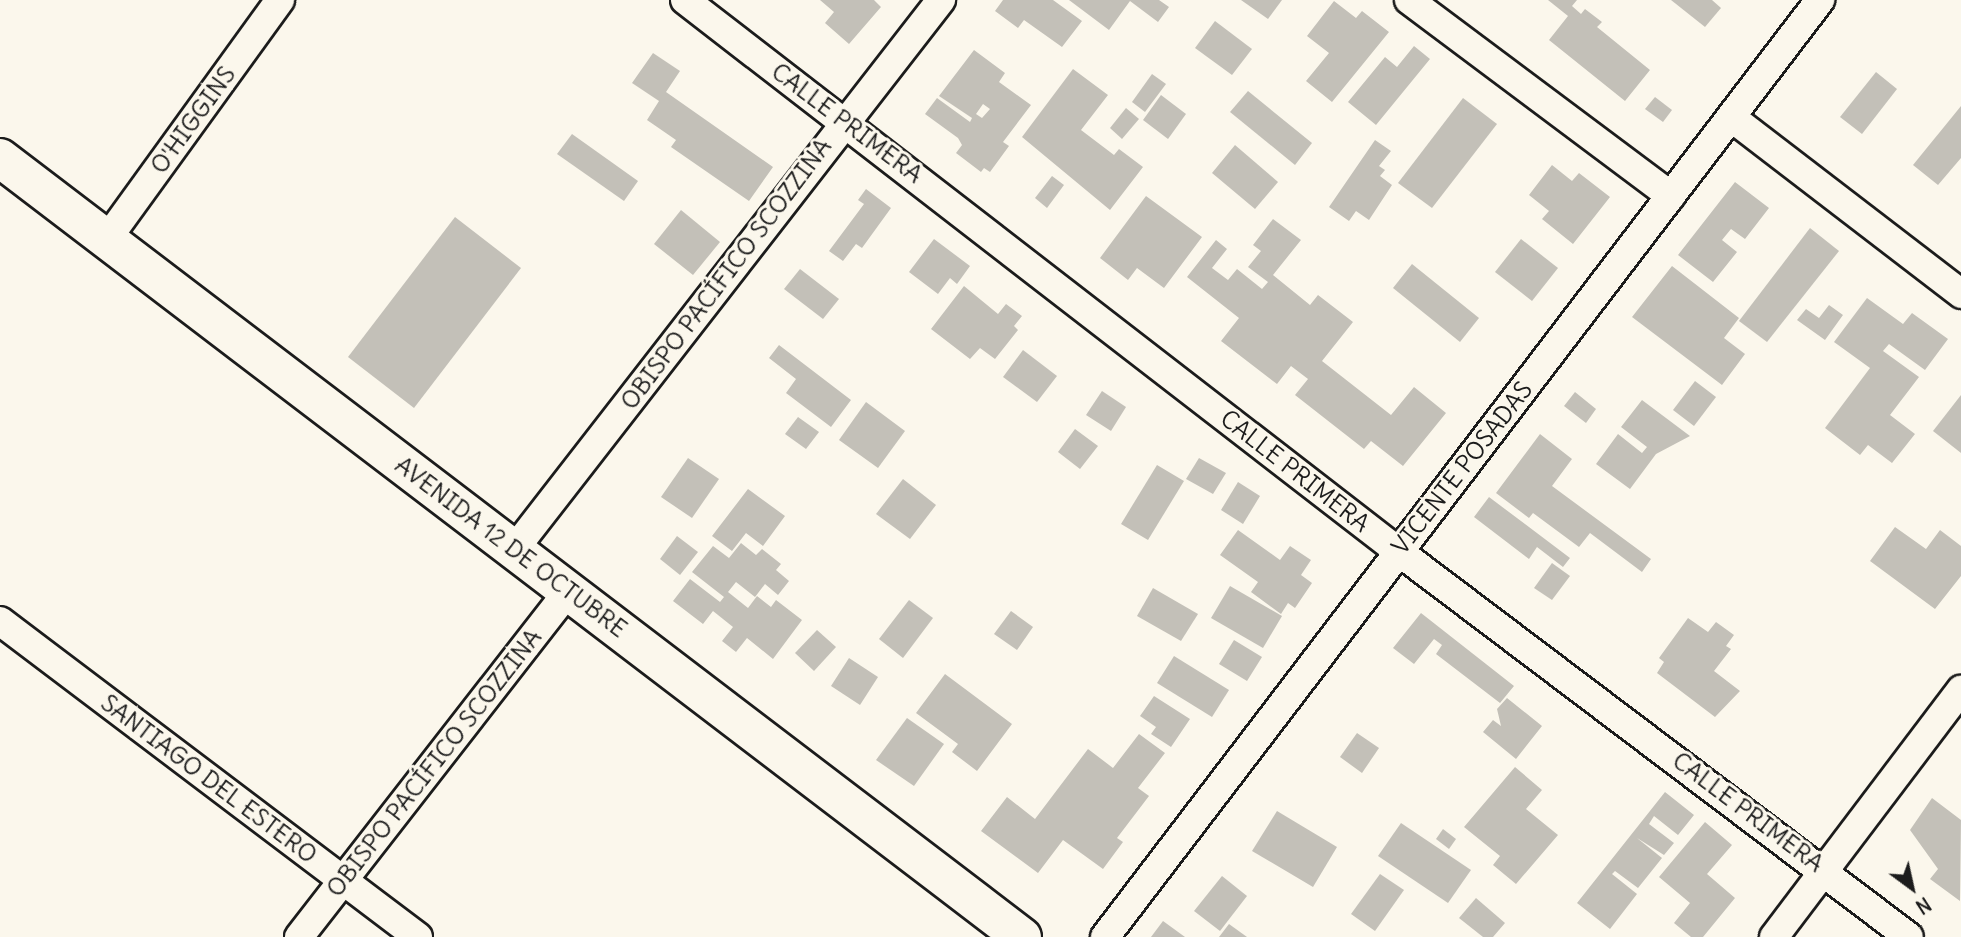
<!DOCTYPE html>
<html>
<head>
<meta charset="utf-8">
<style>
	body { margin:0 }
	#map { position:relative; width:1961px; height:937px; overflow:hidden; background:#fbf7ec; font-family:Delius,sans-serif }
	div>[style] { position:absolute }
	[style*='--x'] { left:calc(var(--x)*1px); top:calc(var(--y)*1px); width:calc(var(--w)*1px); rotate:calc(var(--a)*1deg) }
	.building>* { inset:0; background:#c3c0b8 }
	.roads { filter:drop-shadow(2px 0 #1c1c1c) drop-shadow(-2px 0 #1c1c1c) drop-shadow(0 2px #1c1c1c) drop-shadow(0 -2px #1c1c1c) }
	.street>* { height:28px; margin:-14px; padding:0 14px; transform-origin:14px; border-radius:14px; background:#fbf7ec }
	.secondary>* { height:38px; margin:-19px; padding:0 19px; transform-origin:19px; border-radius:19px; background:#fbf7ec }
	span { translate:-50% -50%; white-space:nowrap; text-align:center; line-height:1.15; -webkit-text-stroke:6px #fbf7ec; paint-order:stroke }
	.street-label { font-size:24px; color:#1c1c1c }
	.north { position:absolute; left:1877px; top:853px; width:70px; height:70px; -webkit-text-stroke:5px #fbf7ec; paint-order:stroke; rotate:147deg; font-size:19px; font-weight:700; line-height:28px; text-align:center; color:#1c1c1c }
	.north::after { content:''; display:block; margin:auto; width:24px; height:32px; background:#1c1c1c; clip-path:polygon(50% 0,100% 100%,50% 72%,0 100%) }
</style>
</head>
<body>
<div id="map">
	<div class="building">
		<div style="clip-path:polygon(820px 0,874px 0,881px 7px,849px 44px,825px 23px,834px 12px)"></div>
		<div style="clip-path:polygon(1003px 0,1053px 0,1082px 21px,1062px 47px,1024px 20px,1018px 28px,995px 11px)"></div>
		<div style="clip-path:polygon(1069px 0,1159px 0,1169px 7px,1158px 22px,1130px 1px,1109px 30px)"></div>
		<div style="clip-path:polygon(1241px 0,1282px 0,1268px 19px)"></div>
		<div style="clip-path:polygon(1548px 0,1577px 0,1572px 6px,1581px 14px,1585px 9px,1602px 22px,1597px 27px,1650px 70px,1625px 101px,1549px 40px,1568px 16px)"></div>
		<div style="clip-path:polygon(1671px 0,1712px 0,1721px 8px,1705px 27px)"></div>
		<div style="clip-path:polygon(1334px 1px,1356px 18px,1362px 11px,1389px 32px,1332px 102px,1306px 81px,1329px 53px,1307px 36px)"></div>
		<div style="clip-path:polygon(1215px 21px,1252px 49px,1232px 75px,1195px 48px)"></div>
		<div style="clip-path:polygon(1414px 46px,1430px 59px,1376px 125px,1348px 102px,1385px 57px,1397px 67px)"></div>
		<div style="clip-path:polygon(evenodd,974px 50px,1005px 73px,999px 82px,1031px 105px,1003px 142px,1009px 146px,990px 172px,984px 168px,981px 172px,956px 153px,962px 145px,958px 138px,925px 114px,937px 98px,970px 122px,972px 118px,939px 96px,974px 50px,983px 104px,990px 109px,982px 118px,976px 114px,983px 104px)"></div>
		<div style="clip-path:polygon(653px 53px,680px 71px,666px 92px,773px 167px,749px 201px,671px 147px,676px 140px,647px 120px,659px 101px,632px 83px)"></div>
		<div style="clip-path:polygon(1073px 69px,1108px 95px,1081px 130px,1114px 155px,1119px 149px,1143px 167px,1110px 210px,1022px 137px)"></div>
		<div style="clip-path:polygon(1876px 72px,1897px 89px,1862px 134px,1840px 117px)"></div>
		<div style="clip-path:polygon(1152px 74px,1166px 84px,1145px 112px,1132px 102px)"></div>
		<div style="clip-path:polygon(1248px 91px,1312px 143px,1295px 165px,1230px 112px)"></div>
		<div style="clip-path:polygon(1161px 95px,1186px 114px,1168px 139px,1143px 120px)"></div>
		<div style="clip-path:polygon(1655px 97px,1672px 110px,1663px 122px,1645px 109px)"></div>
		<div style="clip-path:polygon(1463px 98px,1497px 124px,1432px 208px,1398px 183px)"></div>
		<div style="clip-path:polygon(1961px 106px,1961px 158px,1938px 185px,1913px 165px)"></div>
		<div style="clip-path:polygon(1126px 108px,1139px 119px,1122px 139px,1110px 128px)"></div>
		<div style="clip-path:polygon(572px 134px,638px 181px,624px 201px,557px 154px)"></div>
		<div style="clip-path:polygon(1375px 140px,1391px 151px,1379px 166px,1385px 170px,1380px 176px,1392px 185px,1369px 220px,1356px 211px,1349px 221px,1329px 207px)"></div>
		<div style="clip-path:polygon(1235px 145px,1278px 182px,1255px 209px,1212px 173px)"></div>
		<div style="clip-path:polygon(1552px 165px,1572px 181px,1579px 173px,1610px 197px,1573px 244px,1542px 219px,1549px 211px,1529px 195px)"></div>
		<div style="clip-path:polygon(1052px 176px,1064px 185px,1047px 208px,1035px 198px)"></div>
		<div style="clip-path:polygon(1735px 182px,1769px 208px,1745px 239px,1731px 229px,1722px 240px,1737px 252px,1713px 282px,1678px 255px)"></div>
		<div style="clip-path:polygon(866px 189px,891px 208px,862px 248px,856px 244px,843px 261px,829px 251px,864px 204px,858px 200px)"></div>
		<div style="clip-path:polygon(1146px 196px,1202px 237px,1164px 288px,1137px 268px,1128px 280px,1100px 258px)"></div>
		<div style="clip-path:polygon(681px 210px,720px 242px,693px 275px,654px 244px)"></div>
		<div style="clip-path:polygon(455px 217px,521px 268px,414px 408px,348px 357px)"></div>
		<div style="clip-path:polygon(1273px 219px,1301px 240px,1273px 275px,1310px 305px,1318px 295px,1353px 322px,1322px 361px,1391px 415px,1414px 387px,1446px 413px,1403px 466px,1371px 441px,1364px 449px,1295px 395px,1308px 379px,1291px 366px,1277px 384px,1221px 341px,1239px 318px,1187px 277px,1216px 240px,1227px 249px,1212px 268px,1228px 280px,1237px 269px,1262px 289px,1268px 282px,1248px 267px,1261px 251px,1253px 245px)"></div>
		<div style="clip-path:polygon(1810px 228px,1839px 251px,1767px 342px,1739px 321px)"></div>
		<div style="clip-path:polygon(934px 239px,970px 266px,957px 284px,950px 278px,938px 294px,909px 272px)"></div>
		<div style="clip-path:polygon(1521px 239px,1558px 268px,1532px 301px,1495px 272px)"></div>
		<div style="clip-path:polygon(1412px 264px,1479px 318px,1460px 342px,1393px 288px)"></div>
		<div style="clip-path:polygon(1672px 266px,1739px 318px,1724px 338px,1745px 354px,1722px 385px,1632px 317px)"></div>
		<div style="clip-path:polygon(800px 269px,839px 299px,823px 319px,784px 289px)"></div>
		<div style="clip-path:polygon(964px 286px,998px 314px,1006px 304px,1022px 316px,1014px 326px,1018px 330px,995px 359px,980px 348px,970px 359px,931px 329px)"></div>
		<div style="clip-path:polygon(1867px 298px,1903px 324px,1912px 313px,1948px 339px,1925px 370px,1889px 344px,1883px 351px,1919px 377px,1890px 415px,1915px 434px,1892px 463px,1868px 445px,1860px 455px,1825px 428px,1870px 368px,1834px 342px)"></div>
		<div style="clip-path:polygon(1829px 305px,1843px 315px,1825px 340px,1797px 320px,1806px 309px,1819px 318px)"></div>
		<div style="clip-path:polygon(779px 345px,851px 400px,831px 427px,786px 393px,796px 379px,769px 358px)"></div>
		<div style="clip-path:polygon(1023px 350px,1057px 376px,1037px 402px,1003px 377px)"></div>
		<div style="clip-path:polygon(1695px 381px,1716px 397px,1694px 426px,1673px 410px)"></div>
		<div style="clip-path:polygon(1102px 391px,1126px 407px,1111px 431px,1086px 415px)"></div>
		<div style="clip-path:polygon(1575px 392px,1596px 409px,1586px 423px,1564px 406px)"></div>
		<div style="clip-path:polygon(1961px 395px,1961px 453px,1933px 431px)"></div>
		<div style="clip-path:polygon(1642px 400px,1690px 436px,1656px 454px,1630px 489px,1596px 464px,1618px 434px,1642px 453px,1647px 447px,1621px 427px)"></div>
		<div style="clip-path:polygon(866px 402px,905px 431px,878px 468px,839px 440px)"></div>
		<div style="clip-path:polygon(798px 417px,819px 432px,806px 449px,785px 434px)"></div>
		<div style="clip-path:polygon(1075px 429px,1098px 446px,1080px 469px,1058px 452px)"></div>
		<div style="clip-path:polygon(1540px 434px,1572px 459px,1552px 486px,1651px 559px,1642px 572px,1590px 533px,1579px 547px,1533px 513px,1529px 518px,1496px 493px)"></div>
		<div style="clip-path:polygon(688px 458px,719px 479px,692px 518px,661px 497px)"></div>
		<div style="clip-path:polygon(1199px 458px,1226px 473px,1213px 494px,1186px 479px)"></div>
		<div style="clip-path:polygon(1157px 465px,1184px 481px,1148px 540px,1121px 524px)"></div>
		<div style="clip-path:polygon(903px 479px,936px 505px,910px 539px,876px 514px)"></div>
		<div style="clip-path:polygon(1238px 482px,1260px 496px,1243px 524px,1221px 510px)"></div>
		<div style="clip-path:polygon(748px 489px,785px 516px,763px 546px,746px 533px,732px 551px,712px 536px)"></div>
		<div style="clip-path:polygon(1489px 497px,1570px 558px,1563px 567px,1537px 547px,1529px 559px,1474px 517px)"></div>
		<div style="clip-path:polygon(1895px 527px,1926px 549px,1940px 530px,1961px 546px,1961px 576px,1935px 609px,1870px 561px)"></div>
		<div style="clip-path:polygon(1238px 530px,1280px 560px,1290px 546px,1311px 560px,1301px 575px,1312px 583px,1295px 608px,1288px 603px,1281px 614px,1251px 592px,1258px 582px,1220px 555px)"></div>
		<div style="clip-path:polygon(677px 536px,698px 552px,680px 575px,660px 559px)"></div>
		<div style="clip-path:polygon(741px 543px,756px 555px,762px 549px,781px 564px,776px 570px,789px 581px,778px 595px,765px 584px,755px 597px,736px 582px,728px 592px,748px 608px,757px 596px,771px 607px,776px 600px,802px 620px,773px 659px,747px 638px,736px 652px,722px 641px,733px 627px,713px 611px,703px 624px,673px 601px,690px 579px,720px 602px,724px 597px,692px 572px,713px 546px,729px 558px)"></div>
		<div style="clip-path:polygon(1552px 563px,1570px 576px,1552px 600px,1534px 588px)"></div>
		<div style="clip-path:polygon(1230px 586px,1282px 616px,1263px 648px,1211px 618px)"></div>
		<div style="clip-path:polygon(1153px 588px,1198px 614px,1181px 641px,1137px 616px)"></div>
		<div style="clip-path:polygon(909px 600px,933px 618px,903px 658px,879px 639px)"></div>
		<div style="clip-path:polygon(1011px 611px,1033px 627px,1017px 650px,994px 634px)"></div>
		<div style="clip-path:polygon(1421px 613px,1514px 686px,1500px 703px,1436px 654px,1442px 645px,1434px 639px,1414px 664px,1393px 648px)"></div>
		<div style="clip-path:polygon(1688px 618px,1708px 632px,1716px 622px,1734px 635px,1726px 646px,1731px 649px,1714px 671px,1740px 691px,1715px 717px,1657px 673px,1664px 662px,1659px 658px)"></div>
		<div style="clip-path:polygon(817px 630px,836px 647px,814px 671px,795px 653px)"></div>
		<div style="clip-path:polygon(1234px 640px,1262px 657px,1247px 681px,1219px 664px)"></div>
		<div style="clip-path:polygon(1174px 656px,1229px 690px,1212px 717px,1157px 683px)"></div>
		<div style="clip-path:polygon(849px 658px,878px 677px,860px 705px,831px 686px)"></div>
		<div style="clip-path:polygon(945px 674px,1012px 724px,977px 771px,952px 752px,958px 744px,916px 713px)"></div>
		<div style="clip-path:polygon(1154px 696px,1190px 719px,1171px 747px,1151px 734px,1156px 727px,1140px 716px)"></div>
		<div style="clip-path:polygon(1507px 698px,1542px 726px,1516px 759px,1483px 732px,1493px 720px,1501px 726px,1497px 709px)"></div>
		<div style="clip-path:polygon(907px 718px,944px 744px,914px 786px,876px 760px)"></div>
		<div style="clip-path:polygon(1357px 733px,1379px 748px,1362px 773px,1340px 757px)"></div>
		<div style="clip-path:polygon(1139px 734px,1165px 753px,1138px 788px,1149px 796px,1117px 838px,1123px 842px,1103px 869px,1063px 840px,1038px 873px,981px 831px,1007px 797px,1035px 819px,1088px 749px,1113px 768px)"></div>
		<div style="clip-path:polygon(1515px 767px,1542px 790px,1526px 809px,1558px 835px,1516px 884px,1493px 865px,1500px 856px,1464px 827px)"></div>
		<div style="clip-path:polygon(1665px 792px,1694px 815px,1678px 835px,1654px 816px,1649px 824px,1674px 843px,1664px 855px,1637px 838px,1662px 858px,1638px 888px,1615px 871px,1612px 874px,1637px 894px,1610px 929px,1577px 903px)"></div>
		<div style="clip-path:polygon(1932px 798px,1961px 820px,1960px 901px,1930px 879px,1938px 869px,1910px 830px)"></div>
		<div style="clip-path:polygon(1277px 811px,1337px 847px,1313px 887px,1252px 851px)"></div>
		<div style="clip-path:polygon(1705px 822px,1732px 845px,1707px 874px,1735px 898px,1703px 937px,1691px 937px,1674px 923px,1690px 903px,1659px 877px)"></div>
		<div style="clip-path:polygon(1401px 823px,1471px 870px,1448px 903px,1378px 856px)"></div>
		<div style="clip-path:polygon(1443px 829px,1456px 839px,1449px 849px,1436px 839px)"></div>
		<div style="clip-path:polygon(1380px 874px,1404px 890px,1375px 931px,1351px 914px)"></div>
		<div style="clip-path:polygon(1222px 876px,1247px 896px,1220px 931px,1194px 911px)"></div>
		<div style="clip-path:polygon(1476px 898px,1505px 923px,1493px 937px,1483px 937px,1459px 918px)"></div>
		<div style="clip-path:polygon(1163px 921px,1185px 937px,1151px 937px)"></div>
		<div style="clip-path:polygon(1229px 924px,1247px 937px,1219px 937px)"></div>
	</div>
	<div class="roads">
		<div class="street">
			<div style="--x:685;--y:0;--w:901;--a:37.7"></div>
			<div style="--x:1398;--y:551;--w:640;--a:37.07"></div>
			<div style="--x:1409;--y:0;--w:327;--a:36.8"></div>
			<div style="--x:1732;--y:118;--w:289;--a:37.5"></div>
			<div style="--x:107;--y:239;--w:295;--a:-54.1"></div>
			<div style="--x:513;--y:551;--w:698;--a:-52.16"></div>
			<div style="--x:0;--y:621;--w:524;--a:37.09"></div>
			<div style="--x:299;--y:937;--w:440;--a:-52.1"></div>
			<div style="--x:1105;--y:937;--w:1179;--a:-52.65"></div>
			<div style="--x:1774;--y:937;--w:310;--a:-52.9"></div>
		</div>
		<div class="secondary">
			<div style="--x:0;--y:158;--w:1285;--a:37.32"></div>
		</div>
	</div>
	<div class="street-label">
		<span style="left:193px;top:120px;rotate:-54deg">O'HIGGINS</span>
		<span style="left:847px;top:123px;rotate:37deg">CALLE PRIMERA</span>
		<span style="left:726px;top:274px;rotate:-53deg">OBISPO PACÍFICO SCOZZINA</span>
		<span style="left:1462px;top:468px;rotate:-52deg">VICENTE POSADAS</span>
		<span style="left:1295px;top:471px;rotate:38deg">CALLE PRIMERA</span>
		<span style="left:511px;top:547px;rotate:37deg">AVENIDA 12 DE OCTUBRE</span>
		<span style="left:434px;top:763px;rotate:-52deg">OBISPO PACÍFICO SCOZZINA</span>
		<span style="left:209px;top:779px;rotate:37deg">SANTIAGO DEL ESTERO</span>
		<span style="left:1748px;top:812px;rotate:37deg">CALLE PRIMERA</span>
	</div>
	<div class="north">N</div>
</div>
</body>
</html>
